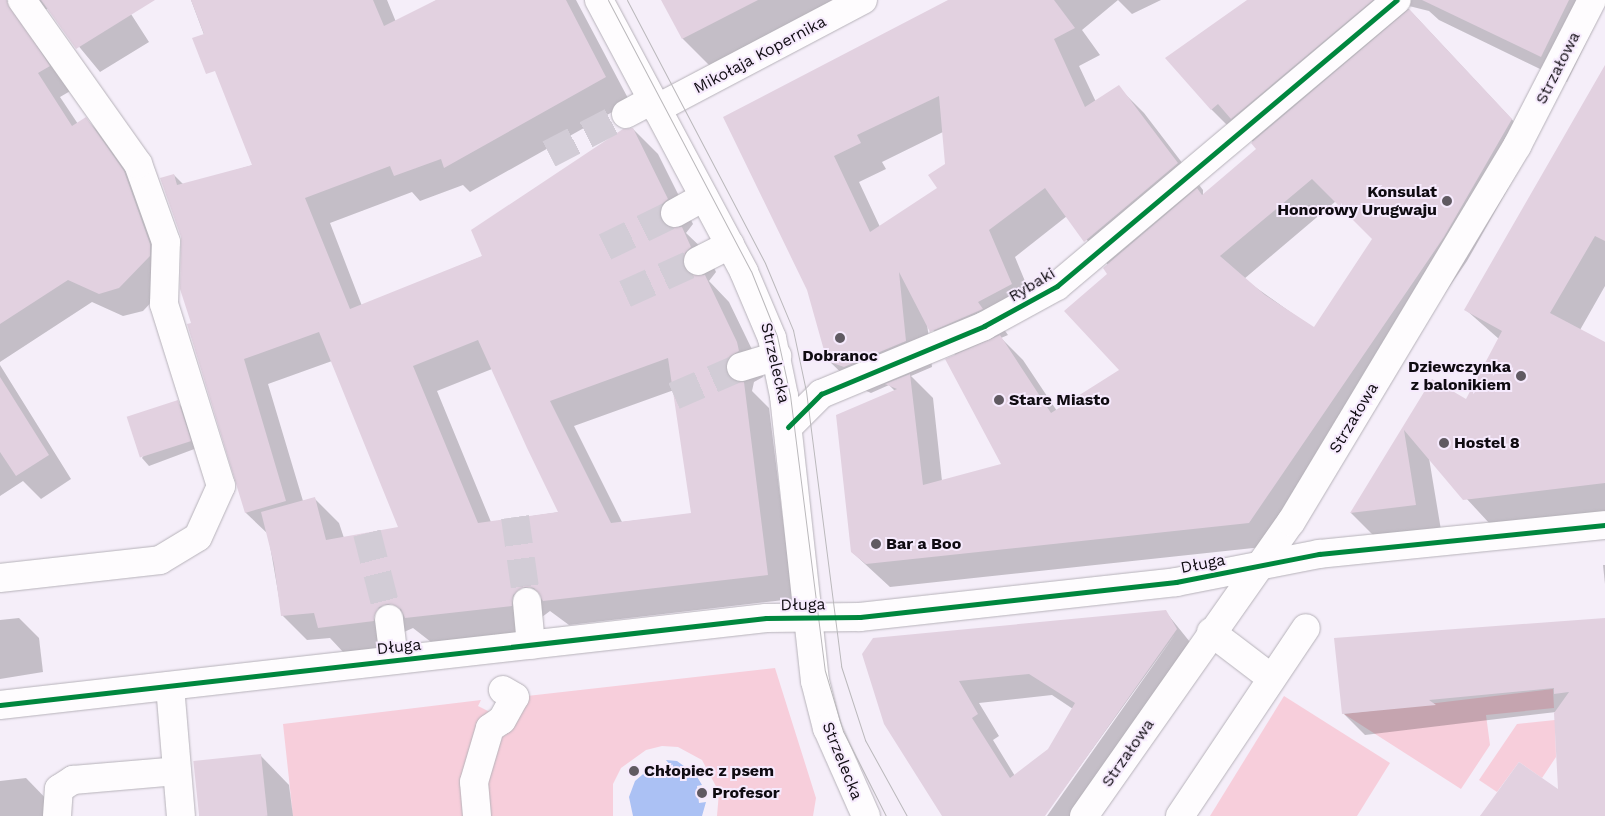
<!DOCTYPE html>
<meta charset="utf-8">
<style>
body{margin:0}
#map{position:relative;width:1605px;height:816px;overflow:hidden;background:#f5eef9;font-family:"Work Sans",sans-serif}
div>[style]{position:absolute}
.green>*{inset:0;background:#f7cedb}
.water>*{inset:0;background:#abc1f4}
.shadow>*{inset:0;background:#0003}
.building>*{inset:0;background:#e2d1e0;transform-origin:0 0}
.minor-tunnel>*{height:28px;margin-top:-14px;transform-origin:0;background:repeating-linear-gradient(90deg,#d2ccd6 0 28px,transparent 0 42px)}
.roads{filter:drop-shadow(0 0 1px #b6b2b9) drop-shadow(0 0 1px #b6b2b9)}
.minor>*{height:28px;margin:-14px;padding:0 14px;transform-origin:14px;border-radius:14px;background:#fefcfe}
.tram>*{height:1px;margin:-0.5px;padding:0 0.5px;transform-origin:0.5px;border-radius:0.5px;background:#bab8bb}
.cycleway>*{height:5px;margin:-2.5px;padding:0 2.5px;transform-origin:2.5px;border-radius:2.5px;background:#00873e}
.dots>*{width:14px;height:14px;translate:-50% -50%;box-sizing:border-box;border:2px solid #f6eafd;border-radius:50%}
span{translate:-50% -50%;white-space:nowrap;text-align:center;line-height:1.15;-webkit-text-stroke:4px #f6eafd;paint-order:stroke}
.street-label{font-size:16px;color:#0f0b11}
.poi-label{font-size:16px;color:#0f0b11;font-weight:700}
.right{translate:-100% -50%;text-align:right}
.left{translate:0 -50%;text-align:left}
</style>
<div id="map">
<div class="green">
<i style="clip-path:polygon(775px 668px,816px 798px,813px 816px,717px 816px,719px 792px,702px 760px,678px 747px,662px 746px,646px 750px,621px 768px,613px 784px,613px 816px,293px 816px,283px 724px,481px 700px,478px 706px,494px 714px,527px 696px)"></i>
<i style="clip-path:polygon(1553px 689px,1554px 708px,1486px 715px,1490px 745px,1461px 789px,1344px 714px)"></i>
<i style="clip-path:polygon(1284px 696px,1390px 763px,1357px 816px,1210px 816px)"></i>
<i style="clip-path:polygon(1555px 720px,1556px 757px,1542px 778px,1519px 762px,1497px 792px,1479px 780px,1517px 724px)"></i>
</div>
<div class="water">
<i style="clip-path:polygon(666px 760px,677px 761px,696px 775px,702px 785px,697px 786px,699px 803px,706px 802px,702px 816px,633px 816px,629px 797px,635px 781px,649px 769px,658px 776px,671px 766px)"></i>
</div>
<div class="shadow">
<i style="clip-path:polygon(0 0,122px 0,149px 42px,100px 72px,48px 9px,36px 10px,72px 90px,60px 97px,78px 124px,86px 119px,109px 142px,147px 196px,173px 279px,143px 311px,123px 316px,92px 302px,0 362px)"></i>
<i style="clip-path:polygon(evenodd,191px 0,387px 0,396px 22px,437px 0,576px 0,630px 102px,470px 192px,463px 185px,420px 201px,412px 192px,330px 223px,362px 306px,483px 256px,633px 129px,658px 154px,693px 224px,686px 233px,707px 253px,716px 272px,709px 281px,729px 302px,761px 368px,763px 377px,754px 382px,752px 391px,769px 408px,793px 599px,569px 625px,550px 611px,538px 620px,536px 631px,431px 642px,413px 628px,404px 632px,398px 646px,344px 653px,330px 638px,307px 640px,282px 615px,268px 534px,246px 513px,192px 324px,174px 175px,184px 185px,253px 165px,191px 0,332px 361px,400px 528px,344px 538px,339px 523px,314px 498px,303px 501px,268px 384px,332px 361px,191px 0,492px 369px,560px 512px,491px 522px,437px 391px,492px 369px,191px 0,674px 390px,692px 514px,622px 522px,574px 426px,674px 390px)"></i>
<i style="clip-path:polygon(663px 0,837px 0,710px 66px,683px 39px)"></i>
<i style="clip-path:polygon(evenodd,953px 0,1161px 0,1132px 14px,1118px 0,1082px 30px,1100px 55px,1079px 66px,1096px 102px,1118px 87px,1144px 113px,1203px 190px,1203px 196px,1258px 149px,1244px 130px,1237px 135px,1211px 109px,1249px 0,1595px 0,1603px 8px,1567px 82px,1439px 20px,1429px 11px,1405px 5px,1534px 143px,1467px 261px,1272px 546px,890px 587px,852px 552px,895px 391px,889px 385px,871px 393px,855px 386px,828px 360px,808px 289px,725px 118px,953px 0,943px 132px,946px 164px,939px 188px,880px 227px,859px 182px,886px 169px,882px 162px,943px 132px,953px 0,1336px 201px,1374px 239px,1314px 329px,1244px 279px,1336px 201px,953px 0,1067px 216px,1108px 265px,1121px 371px,1057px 411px,1023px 360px,1001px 338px,1008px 335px,1003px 328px,1037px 310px,1015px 257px,1067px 216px,953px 0,927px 323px,956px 356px,1002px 465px,942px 481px,933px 398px,911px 376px,932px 367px,927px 323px)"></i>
<i style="clip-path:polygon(1605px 78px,1605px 286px,1580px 330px,1605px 343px,1605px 512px,1490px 524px,1429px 458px,1441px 530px,1376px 538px,1351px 513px,1432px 381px,1466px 401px,1499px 339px,1466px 310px)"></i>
<i style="clip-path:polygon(0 365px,71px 479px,41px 499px,23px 481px,0 496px)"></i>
<i style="clip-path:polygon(177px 402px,184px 409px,197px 448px,149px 466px,142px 458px)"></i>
<i style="clip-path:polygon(1603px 565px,1605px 565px,1605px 584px)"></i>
<i style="clip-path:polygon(evenodd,1165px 611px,1198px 652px,1082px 816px,1047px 816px,1176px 633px,1044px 816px,948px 816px,863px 654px,1165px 611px,1052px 695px,1073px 709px,1049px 750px,1015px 776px,993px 740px,999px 736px,979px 703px,1052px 695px)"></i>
<i style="clip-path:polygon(19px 618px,39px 638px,43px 672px,0 679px,0 620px)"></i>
<i style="clip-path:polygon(1605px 619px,1605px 816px,1480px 816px,1559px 791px,1556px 712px,1365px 735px,1343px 713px)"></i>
<i style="clip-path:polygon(260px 755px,289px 785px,293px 816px,199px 816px)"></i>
<i style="clip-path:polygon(26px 778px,55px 808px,56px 816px,0 816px,0 781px)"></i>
</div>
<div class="building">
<i style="clip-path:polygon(0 0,7px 0,50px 66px,38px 73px,72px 126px,86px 117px,124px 171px,150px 244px,150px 256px,119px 288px,99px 294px,68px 280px,0 324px)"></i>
<i style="clip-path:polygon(41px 0,155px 0,76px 49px)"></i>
<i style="clip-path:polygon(evenodd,191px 0,373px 0,384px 26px,436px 0,566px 0,606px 77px,444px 168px,441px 159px,394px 176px,390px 166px,305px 198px,350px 309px,482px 256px,471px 230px,623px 129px,633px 128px,668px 199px,661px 205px,661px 220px,667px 227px,682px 227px,691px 247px,685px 253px,684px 268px,690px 274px,705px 275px,737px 342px,739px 351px,729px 357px,726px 371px,731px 379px,744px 382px,768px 575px,543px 601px,534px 588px,525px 587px,513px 595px,512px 606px,405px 618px,401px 609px,388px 604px,379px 607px,374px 621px,318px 628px,314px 613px,281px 616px,274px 564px,261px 512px,315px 497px,326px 540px,398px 527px,319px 332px,244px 359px,286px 501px,245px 513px,187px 324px,191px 323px,180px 289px,181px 237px,160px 178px,174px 174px,177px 185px,252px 165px,215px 71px,206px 74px,192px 38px,204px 34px,191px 0,478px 340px,527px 448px,558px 512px,478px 523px,413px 366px,478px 340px,191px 0,668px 358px,691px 513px,611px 523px,550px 401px,668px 358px)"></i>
<i style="clip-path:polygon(661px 0,758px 0,682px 39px)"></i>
<i style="clip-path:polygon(evenodd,948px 0,1054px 0,1075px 28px,1054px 39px,1085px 107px,1119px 85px,1178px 163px,1084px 242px,1045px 188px,989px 230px,1012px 284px,978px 302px,983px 309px,930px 332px,899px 272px,906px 341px,844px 367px,827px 361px,807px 290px,723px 117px,948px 0,939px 96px,945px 164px,928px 175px,937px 188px,870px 232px,834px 156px,861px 143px,857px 135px,939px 96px)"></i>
<i style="clip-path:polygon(1247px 0,1373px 0,1231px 119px,1218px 104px,1211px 110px,1165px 58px)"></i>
<i style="clip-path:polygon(1422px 0,1569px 0,1541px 57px)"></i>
<i style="clip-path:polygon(evenodd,1409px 9px,1512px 119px,1444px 237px,1249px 523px,866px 564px,851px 552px,836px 415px,897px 389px,885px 384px,910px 374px,923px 485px,1001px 464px,945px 359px,1000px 335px,1051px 413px,1119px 370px,1064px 311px,1107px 274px,1103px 268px,1197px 188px,1202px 195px,1256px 149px,1251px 143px,1409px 9px,1312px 179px,1372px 239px,1314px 327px,1265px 295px,1220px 256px,1312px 179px)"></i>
<i style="clip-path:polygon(1605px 65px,1605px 241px,1595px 236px,1550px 313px,1605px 342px,1605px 483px,1463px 500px,1404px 430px,1416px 505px,1350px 513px,1432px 379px,1466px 399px,1502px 331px,1464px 310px)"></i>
<i style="clip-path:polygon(0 377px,49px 455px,16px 476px,0 452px)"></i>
<i style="left:178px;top:400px;width:43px;height:54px;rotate:72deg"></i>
<i style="clip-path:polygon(evenodd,1166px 610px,1177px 629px,1045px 816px,942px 816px,884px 724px,862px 654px,873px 638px,1166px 610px,1029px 674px,1075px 703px,1048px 749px,1010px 778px,972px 718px,978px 714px,959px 681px,1029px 674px)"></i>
<i style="clip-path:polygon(1605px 618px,1605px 816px,1480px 816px,1519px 762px,1558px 789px,1554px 713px,1569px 692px,1554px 694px,1554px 688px,1429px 700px,1436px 705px,1342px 714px,1334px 638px)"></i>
<i style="left:261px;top:754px;width:62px;height:68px;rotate:84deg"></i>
</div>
<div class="minor-tunnel">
<i style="left:549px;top:154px;width:87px;rotate:-27.5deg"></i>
<i style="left:605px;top:247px;width:78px;rotate:-25.9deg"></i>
<i style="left:625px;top:294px;width:80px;rotate:-24.3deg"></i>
<i style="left:674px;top:396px;width:73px;rotate:-23.4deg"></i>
<i style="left:515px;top:517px;width:86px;rotate:82deg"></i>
<i style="left:367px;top:533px;width:89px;rotate:75.7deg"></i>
</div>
<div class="roads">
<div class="minor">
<i style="left:599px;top:0;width:308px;rotate:61.9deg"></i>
<i style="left:744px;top:272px;width:72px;rotate:67deg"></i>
<i style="left:772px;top:338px;width:59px;rotate:78.3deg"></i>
<i style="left:784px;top:396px;width:287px;rotate:83.8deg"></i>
<i style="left:815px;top:681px;width:49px;rotate:75.7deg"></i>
<i style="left:827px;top:728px;width:96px;rotate:66.1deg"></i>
<i style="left:656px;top:109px;width:234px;rotate:-27.8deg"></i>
<i style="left:626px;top:114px;width:30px;rotate:-28deg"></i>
<i style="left:675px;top:213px;width:33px;rotate:-29deg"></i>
<i style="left:698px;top:261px;width:36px;rotate:-27deg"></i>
<i style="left:741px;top:367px;width:38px;rotate:-17deg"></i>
<i style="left:788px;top:427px;width:47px;rotate:-45deg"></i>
<i style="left:821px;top:394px;width:177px;rotate:-22.6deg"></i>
<i style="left:984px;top:326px;width:83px;rotate:-28.7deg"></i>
<i style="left:1057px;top:286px;width:444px;rotate:-40.1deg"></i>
<i style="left:0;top:578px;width:161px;rotate:-6.4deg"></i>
<i style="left:160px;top:560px;width:44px;rotate:-31.2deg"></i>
<i style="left:198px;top:537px;width:56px;rotate:-65.7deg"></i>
<i style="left:221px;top:486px;width:191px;rotate:-107.4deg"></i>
<i style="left:164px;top:304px;width:62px;rotate:-88.2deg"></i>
<i style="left:166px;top:242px;width:83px;rotate:-109.7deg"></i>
<i style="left:138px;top:164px;width:201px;rotate:-125.3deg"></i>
<i style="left:527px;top:602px;width:43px;rotate:84.7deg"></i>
<i style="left:389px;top:619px;width:41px;rotate:83deg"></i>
<i style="left:1211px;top:632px;width:74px;rotate:37.3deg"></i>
<i style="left:170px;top:686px;width:130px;rotate:85.2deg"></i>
<i style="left:0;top:705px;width:771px;rotate:-6.48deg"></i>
<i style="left:766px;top:618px;width:94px;rotate:-0.6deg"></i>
<i style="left:860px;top:617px;width:318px;rotate:-6.3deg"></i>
<i style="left:1176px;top:582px;width:146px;rotate:-11.1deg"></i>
<i style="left:1319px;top:554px;width:287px;rotate:-5.8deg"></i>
<i style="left:57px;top:816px;width:27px;rotate:-86deg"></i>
<i style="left:59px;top:789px;width:17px;rotate:-33deg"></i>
<i style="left:73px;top:780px;width:104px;rotate:-4.9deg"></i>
<i style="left:477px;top:816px;width:34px;rotate:-95deg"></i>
<i style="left:474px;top:782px;width:56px;rotate:-73.5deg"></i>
<i style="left:490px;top:728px;width:14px;rotate:-34deg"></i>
<i style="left:502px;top:720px;width:26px;rotate:-61deg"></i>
<i style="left:515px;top:697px;width:14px;rotate:-150deg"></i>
<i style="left:1084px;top:816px;width:360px;rotate:-54.9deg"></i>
<i style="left:1291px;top:522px;width:439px;rotate:-59deg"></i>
<i style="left:1517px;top:146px;width:164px;rotate:-62.8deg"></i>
<i style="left:1180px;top:816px;width:226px;rotate:-56.2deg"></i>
</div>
</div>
<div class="tram">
<i style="left:608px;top:0;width:306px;rotate:62.2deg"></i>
<i style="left:751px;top:271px;width:70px;rotate:68.2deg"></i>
<i style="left:777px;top:336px;width:60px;rotate:77.6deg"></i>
<i style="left:790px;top:395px;width:278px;rotate:82.8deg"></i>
<i style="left:825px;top:671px;width:63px;rotate:73.3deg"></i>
<i style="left:843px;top:731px;width:95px;rotate:63.2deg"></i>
<i style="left:627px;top:0;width:297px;rotate:62.3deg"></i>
<i style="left:765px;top:263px;width:73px;rotate:67.3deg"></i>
<i style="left:793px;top:330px;width:62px;rotate:78deg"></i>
<i style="left:806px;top:391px;width:277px;rotate:82.7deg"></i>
<i style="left:841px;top:666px;width:78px;rotate:72deg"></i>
<i style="left:865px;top:740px;width:87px;rotate:61.1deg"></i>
</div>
<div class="cycleway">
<i style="left:788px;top:427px;width:47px;rotate:-45deg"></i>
<i style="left:821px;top:394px;width:177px;rotate:-22.6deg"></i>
<i style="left:984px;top:326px;width:83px;rotate:-28.7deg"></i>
<i style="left:1057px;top:286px;width:444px;rotate:-40.1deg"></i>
<i style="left:0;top:705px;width:771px;rotate:-6.48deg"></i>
<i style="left:766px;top:618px;width:94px;rotate:-0.6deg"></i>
<i style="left:860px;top:617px;width:318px;rotate:-6.3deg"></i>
<i style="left:1176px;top:582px;width:146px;rotate:-11.1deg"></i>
<i style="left:1319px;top:554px;width:287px;rotate:-5.8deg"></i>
</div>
<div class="dots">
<i style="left:1447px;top:201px;background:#605a62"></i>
<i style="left:840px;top:338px;background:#605a62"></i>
<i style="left:1521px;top:376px;background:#605a62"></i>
<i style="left:999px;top:400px;background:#605a62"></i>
<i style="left:1444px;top:443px;background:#605a62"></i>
<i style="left:876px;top:544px;background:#605a62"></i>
<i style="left:634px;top:771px;background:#605a62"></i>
<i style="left:702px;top:793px;background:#605a62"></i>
</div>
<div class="street-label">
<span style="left:760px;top:55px;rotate:-28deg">Mikołaja Kopernika</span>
<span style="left:1558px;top:68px;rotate:-63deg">Strzałowa</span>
<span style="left:1032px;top:285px;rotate:-31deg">Rybaki</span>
<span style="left:775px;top:363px;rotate:77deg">Strzelecka</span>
<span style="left:1354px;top:418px;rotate:-59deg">Strzałowa</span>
<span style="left:1203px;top:564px;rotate:-11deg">Długa</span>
<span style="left:803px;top:605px;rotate:-1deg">Długa</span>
<span style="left:399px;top:647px;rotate:-6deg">Długa</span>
<span style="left:1128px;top:753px;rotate:-55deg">Strzałowa</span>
<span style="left:842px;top:761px;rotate:68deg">Strzelecka</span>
</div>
<div class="poi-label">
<span class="right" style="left:1437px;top:201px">Konsulat<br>Honorowy Urugwaju</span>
<span style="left:840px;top:356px">Dobranoc</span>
<span class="right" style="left:1511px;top:376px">Dziewczynka<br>z balonikiem</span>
<span class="left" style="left:1009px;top:400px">Stare Miasto</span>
<span class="left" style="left:1454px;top:443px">Hostel 8</span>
<span class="left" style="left:886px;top:544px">Bar a Boo</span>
<span class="left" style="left:644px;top:771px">Chłopiec z psem</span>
<span class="left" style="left:712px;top:793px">Profesor</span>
</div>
</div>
